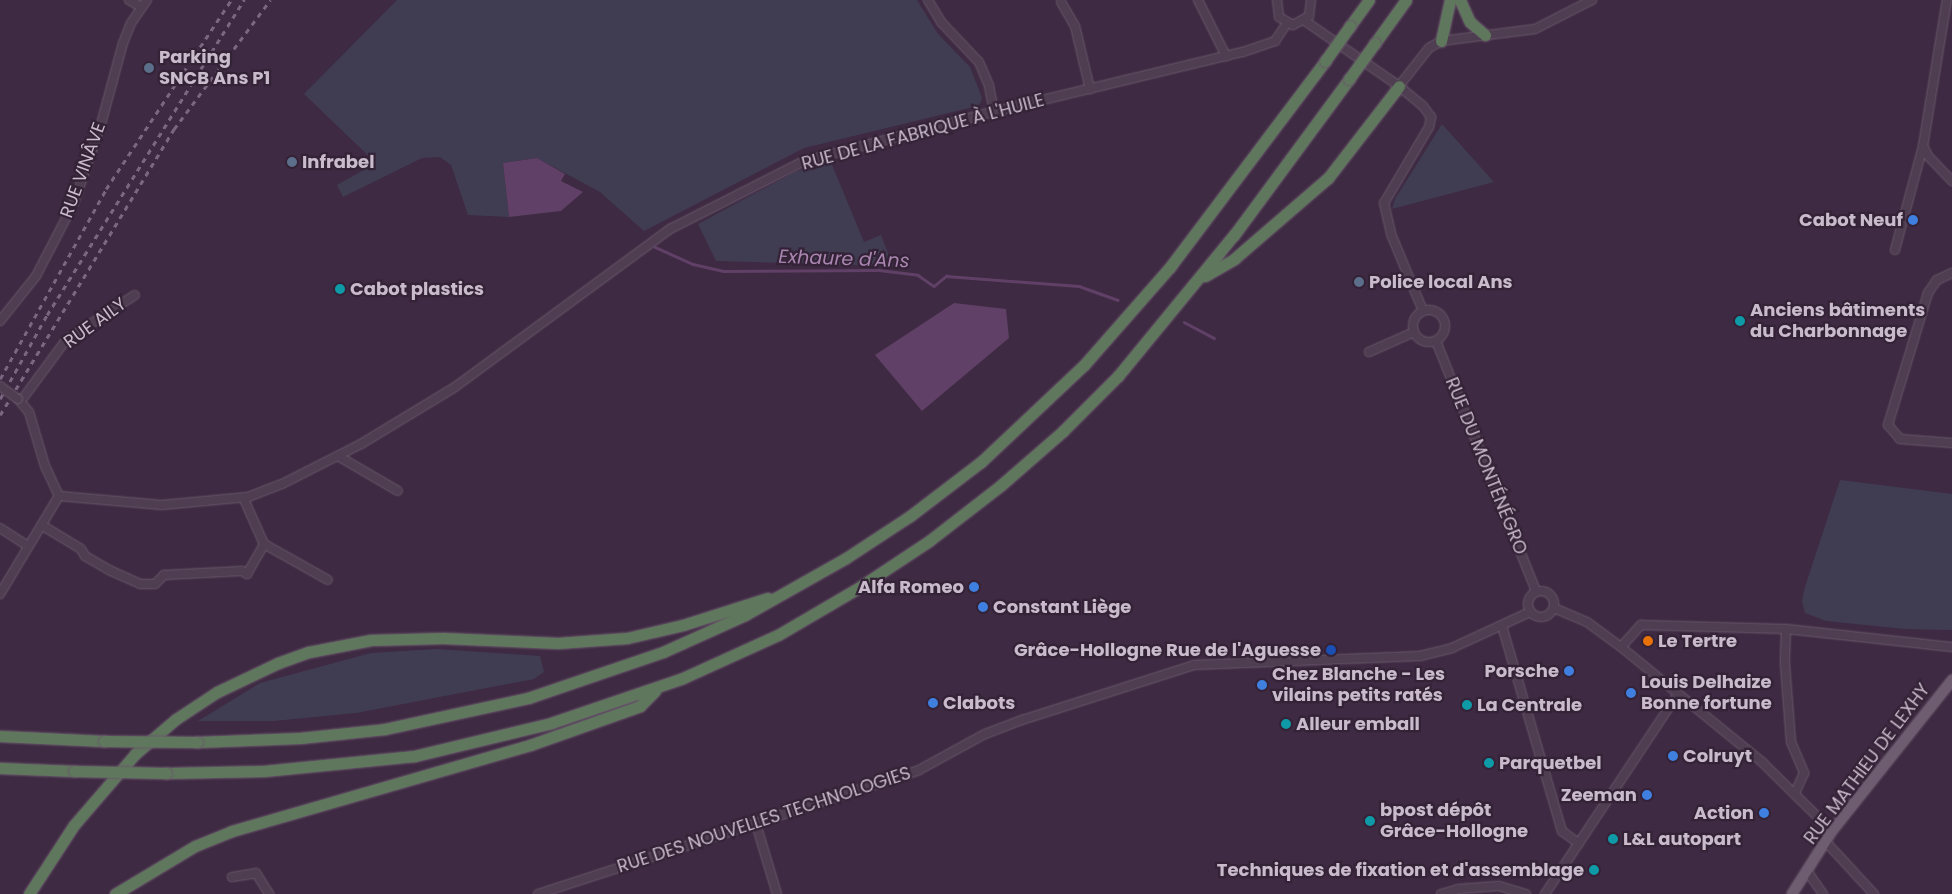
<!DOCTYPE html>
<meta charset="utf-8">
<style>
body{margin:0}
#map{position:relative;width:1952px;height:894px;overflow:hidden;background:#3e2a42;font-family:Poppins,sans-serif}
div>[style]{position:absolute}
.green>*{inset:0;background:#403d53}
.water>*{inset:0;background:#604067}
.stream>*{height:2.5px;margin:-1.25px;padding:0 1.25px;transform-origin:1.25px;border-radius:1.25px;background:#604067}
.roads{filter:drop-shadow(0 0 1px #69596c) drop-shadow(0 0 1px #69596c)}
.minor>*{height:8px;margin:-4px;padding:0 4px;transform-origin:4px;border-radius:4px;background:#4f3e51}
.minor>.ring{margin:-4px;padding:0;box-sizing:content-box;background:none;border:8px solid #4f3e51;border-radius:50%}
.major>*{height:10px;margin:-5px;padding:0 5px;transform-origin:5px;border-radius:5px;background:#6e5c71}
.highway>*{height:11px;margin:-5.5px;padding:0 5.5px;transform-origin:5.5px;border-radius:5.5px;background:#5f775c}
.rail>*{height:2.5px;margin-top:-1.25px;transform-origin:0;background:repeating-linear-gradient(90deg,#7b677f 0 5px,transparent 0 10px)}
.bridges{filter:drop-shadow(0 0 1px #69596c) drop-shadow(0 0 1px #69596c)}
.minor-bridge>*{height:8px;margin:-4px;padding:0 4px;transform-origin:4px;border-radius:4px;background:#4f3e51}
.highway-bridge>*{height:11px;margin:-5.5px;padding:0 5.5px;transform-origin:5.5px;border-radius:5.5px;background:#5f775c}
.dots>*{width:14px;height:14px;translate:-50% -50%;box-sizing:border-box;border:2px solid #342237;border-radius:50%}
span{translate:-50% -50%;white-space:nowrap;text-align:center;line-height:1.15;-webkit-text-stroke:4.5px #342237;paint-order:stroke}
.poi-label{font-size:18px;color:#c9bbcb;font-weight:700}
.left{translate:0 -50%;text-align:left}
.right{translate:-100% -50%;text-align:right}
.street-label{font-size:18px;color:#c9bbcb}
.water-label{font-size:19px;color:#a986b0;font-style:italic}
</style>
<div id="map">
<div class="green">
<i style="clip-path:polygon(397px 0,917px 0,938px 34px,970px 67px,982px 98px,980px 104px,969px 108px,804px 148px,644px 231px,600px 192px,537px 158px,503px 163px,509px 217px,468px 215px,451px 165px,440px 157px,422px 158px,343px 197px,337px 185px,376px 163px,304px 94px)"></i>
<i style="clip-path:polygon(1442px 124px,1494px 182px,1392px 209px,1395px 199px)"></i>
<i style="clip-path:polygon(830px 160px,864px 242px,881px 235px,893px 266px,716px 261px,698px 224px,795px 172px)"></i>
<i style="clip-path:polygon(1840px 480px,1952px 494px,1952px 630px,1905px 629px,1826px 621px,1805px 613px,1802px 601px,1804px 590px)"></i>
<i style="clip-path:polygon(436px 649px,540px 656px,544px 672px,534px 679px,356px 713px,274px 721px,198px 721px,260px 683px,371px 653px)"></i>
</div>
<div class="water">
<i style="clip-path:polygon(537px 158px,565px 174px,561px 181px,583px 192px,561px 211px,509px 217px,503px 163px)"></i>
<i style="clip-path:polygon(954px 303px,1006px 309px,1009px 338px,922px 411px,875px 355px)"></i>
</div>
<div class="stream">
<i style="left:655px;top:247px;width:42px;rotate:24.1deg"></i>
<i style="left:693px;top:264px;width:31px;rotate:13deg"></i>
<i style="left:723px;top:271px;width:156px;rotate:-0.4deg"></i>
<i style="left:879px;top:270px;width:39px;rotate:7deg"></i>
<i style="left:918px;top:275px;width:19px;rotate:35deg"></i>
<i style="left:934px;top:286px;width:16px;rotate:-40deg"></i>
<i style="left:946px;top:276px;width:133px;rotate:4.3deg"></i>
<i style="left:1079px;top:286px;width:41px;rotate:19.7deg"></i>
<i style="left:1184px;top:322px;width:34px;rotate:28deg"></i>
</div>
<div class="roads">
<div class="minor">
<i style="left:129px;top:0;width:14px;rotate:30deg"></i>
<i style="left:928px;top:0;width:26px;rotate:59deg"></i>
<i style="left:941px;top:22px;width:55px;rotate:46.5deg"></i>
<i style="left:979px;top:62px;width:26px;rotate:67deg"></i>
<i style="left:989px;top:86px;width:25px;rotate:79deg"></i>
<i style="left:1198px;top:0;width:63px;rotate:63.4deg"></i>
<i style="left:1277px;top:0;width:17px;rotate:83deg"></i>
<i style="left:1279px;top:17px;width:16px;rotate:30deg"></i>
<i style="left:1293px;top:25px;width:18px;rotate:-29deg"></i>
<i style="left:1309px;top:16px;width:16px;rotate:-83deg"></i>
<i style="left:1061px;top:2px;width:28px;rotate:60deg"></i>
<i style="left:1075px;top:26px;width:65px;rotate:76.6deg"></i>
<i style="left:1305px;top:21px;width:114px;rotate:34.7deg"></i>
<i style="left:1399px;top:86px;width:31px;rotate:40deg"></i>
<i style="left:1423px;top:106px;width:14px;rotate:54deg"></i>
<i style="left:1431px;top:117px;width:10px;rotate:101deg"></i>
<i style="left:1429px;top:127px;width:88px;rotate:120.6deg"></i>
<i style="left:1384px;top:203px;width:32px;rotate:77deg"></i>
<i style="left:1391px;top:234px;width:83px;rotate:67.4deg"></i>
<i style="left:1399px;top:86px;width:48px;rotate:-51.7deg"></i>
<i style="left:1429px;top:48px;width:14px;rotate:-30deg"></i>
<i style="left:1441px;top:41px;width:95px;rotate:-7.3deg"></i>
<i style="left:1535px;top:29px;width:64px;rotate:-27deg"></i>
<i style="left:1923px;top:146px;width:11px;rotate:63deg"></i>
<i style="left:1928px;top:156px;width:35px;rotate:46deg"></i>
<i style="left:1895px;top:250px;width:108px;rotate:-74.9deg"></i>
<i style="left:1923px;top:146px;width:148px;rotate:-80.7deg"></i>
<i style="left:1952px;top:273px;width:17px;rotate:155deg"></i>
<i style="left:1937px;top:280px;width:16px;rotate:125deg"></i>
<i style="left:1928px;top:293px;width:138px;rotate:106.9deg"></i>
<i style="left:1888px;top:425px;width:18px;rotate:49deg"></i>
<i style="left:1900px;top:439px;width:52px;rotate:4.4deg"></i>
<i class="ring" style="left:1413px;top:310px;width:24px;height:24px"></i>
<i style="left:0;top:321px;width:58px;rotate:-51.3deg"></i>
<i style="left:36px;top:276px;width:82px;rotate:-62.5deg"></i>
<i style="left:74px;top:203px;width:83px;rotate:-71.1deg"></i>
<i style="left:101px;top:124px;width:84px;rotate:-74.8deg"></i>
<i style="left:123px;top:43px;width:22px;rotate:-68deg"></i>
<i style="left:131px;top:23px;width:28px;rotate:-55deg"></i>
<i style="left:1436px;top:341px;width:269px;rotate:68.2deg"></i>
<i style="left:1369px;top:352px;width:49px;rotate:-24deg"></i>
<i style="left:18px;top:399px;width:17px;rotate:50deg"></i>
<i style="left:29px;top:412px;width:56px;rotate:73.5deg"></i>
<i style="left:45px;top:466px;width:33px;rotate:65deg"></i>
<i style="left:59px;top:496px;width:103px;rotate:5deg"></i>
<i style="left:162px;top:505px;width:86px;rotate:-5.3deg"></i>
<i style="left:248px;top:497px;width:36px;rotate:-21deg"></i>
<i style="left:282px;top:484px;width:89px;rotate:-26.9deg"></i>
<i style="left:361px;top:444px;width:110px;rotate:-31.2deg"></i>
<i style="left:455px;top:387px;width:267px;rotate:-36.3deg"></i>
<i style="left:670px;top:229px;width:150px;rotate:-26.9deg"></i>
<i style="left:804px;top:161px;width:182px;rotate:-14.6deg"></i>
<i style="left:980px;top:115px;width:270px;rotate:-13.5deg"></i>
<i style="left:1243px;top:52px;width:34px;rotate:-19deg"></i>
<i style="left:1275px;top:41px;width:22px;rotate:-56deg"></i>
<i style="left:21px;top:401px;width:76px;rotate:-53.6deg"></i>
<i style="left:66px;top:340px;width:82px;rotate:-33.1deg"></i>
<i style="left:338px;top:456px;width:69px;rotate:30.3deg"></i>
<i style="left:43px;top:526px;width:44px;rotate:31.2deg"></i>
<i style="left:81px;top:549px;width:8px;rotate:60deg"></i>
<i style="left:85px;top:556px;width:28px;rotate:30deg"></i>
<i style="left:109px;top:570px;width:34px;rotate:24deg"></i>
<i style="left:140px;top:584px;width:15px"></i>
<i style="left:155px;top:584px;width:13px;rotate:-45deg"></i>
<i style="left:164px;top:575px;width:78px;rotate:-2.9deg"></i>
<i style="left:242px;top:571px;width:6px;rotate:31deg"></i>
<i style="left:247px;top:574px;width:34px;rotate:-60deg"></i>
<i style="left:264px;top:544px;width:51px;rotate:-114.1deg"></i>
<i style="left:0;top:528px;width:33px;rotate:33deg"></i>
<i style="left:264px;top:544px;width:73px;rotate:29.4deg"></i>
<i class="ring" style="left:1528px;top:591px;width:18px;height:18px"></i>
<i style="left:0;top:594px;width:114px;rotate:-59deg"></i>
<i style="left:1554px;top:608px;width:36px;rotate:23deg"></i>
<i style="left:1587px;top:622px;width:42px;rotate:36.3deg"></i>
<i style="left:1621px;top:647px;width:183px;rotate:39.2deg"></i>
<i style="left:1763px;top:763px;width:97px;rotate:44.6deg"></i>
<i style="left:1502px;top:626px;width:214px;rotate:73.7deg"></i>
<i style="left:1562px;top:831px;width:21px;rotate:37deg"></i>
<i style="left:1786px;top:629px;width:35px;rotate:92deg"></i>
<i style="left:1785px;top:664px;width:78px;rotate:85.6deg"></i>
<i style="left:1791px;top:742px;width:34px;rotate:67deg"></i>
<i style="left:1804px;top:773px;width:22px;rotate:114deg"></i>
<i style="left:1621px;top:647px;width:30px;rotate:-48deg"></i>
<i style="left:1641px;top:625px;width:145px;rotate:1.6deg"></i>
<i style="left:1786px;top:629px;width:167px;rotate:6.2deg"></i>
<i style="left:756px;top:824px;width:73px;rotate:73.3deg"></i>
<i style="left:1826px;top:842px;width:71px;rotate:47.3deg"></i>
<i style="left:1807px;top:871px;width:28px;rotate:55deg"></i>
<i style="left:232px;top:877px;width:24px;rotate:-9deg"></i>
<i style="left:256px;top:873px;width:25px;rotate:58deg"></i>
<i style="left:538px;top:894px;width:401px;rotate:-18deg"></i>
<i style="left:919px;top:770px;width:75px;rotate:-28.6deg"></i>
<i style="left:985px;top:734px;width:40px;rotate:-21deg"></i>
<i style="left:1022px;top:720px;width:181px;rotate:-17.7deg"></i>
<i style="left:1194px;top:665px;width:226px;rotate:-2.3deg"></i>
<i style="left:1420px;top:656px;width:33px;rotate:-14deg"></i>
<i style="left:1452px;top:648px;width:86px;rotate:-24.8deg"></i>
<i style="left:1441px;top:894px;width:18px;rotate:-16deg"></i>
<i style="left:1458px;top:889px;width:41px;rotate:-4.2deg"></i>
<i style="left:1499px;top:886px;width:28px;rotate:17deg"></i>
<i style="left:1545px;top:894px;width:240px;rotate:-56.4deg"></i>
</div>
<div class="major">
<i style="left:1792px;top:894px;width:75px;rotate:-57.6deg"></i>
<i style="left:1832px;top:831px;width:193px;rotate:-51.5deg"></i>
</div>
<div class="highway">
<i style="left:1460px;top:0;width:24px;rotate:66deg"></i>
<i style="left:1470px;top:22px;width:20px;rotate:41deg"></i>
<i style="left:1350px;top:26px;width:32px;rotate:-54deg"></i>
<i style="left:1441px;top:41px;width:42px;rotate:-77.6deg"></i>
<i style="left:1375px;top:43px;width:53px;rotate:-54.2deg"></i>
<i style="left:1205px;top:276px;width:34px;rotate:-30deg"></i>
<i style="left:1234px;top:259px;width:124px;rotate:-40.8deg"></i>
<i style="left:1328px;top:178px;width:116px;rotate:-52.3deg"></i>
<i style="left:0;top:736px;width:104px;rotate:2.8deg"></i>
<i style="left:197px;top:742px;width:103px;rotate:-2.2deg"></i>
<i style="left:300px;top:738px;width:85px;rotate:-6deg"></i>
<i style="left:385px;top:729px;width:146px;rotate:-12.2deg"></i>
<i style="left:528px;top:698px;width:143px;rotate:-18.8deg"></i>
<i style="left:663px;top:652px;width:90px;rotate:-24.3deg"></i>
<i style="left:745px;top:615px;width:116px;rotate:-29.4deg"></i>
<i style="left:846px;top:558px;width:77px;rotate:-33.3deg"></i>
<i style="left:910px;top:516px;width:89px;rotate:-37.3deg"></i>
<i style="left:981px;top:462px;width:141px;rotate:-43.3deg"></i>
<i style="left:1084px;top:365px;width:130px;rotate:-48.7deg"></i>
<i style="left:1170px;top:267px;width:258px;rotate:-53deg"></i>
<i style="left:0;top:768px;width:74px;rotate:2.3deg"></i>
<i style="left:166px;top:773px;width:98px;rotate:-1.2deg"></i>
<i style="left:264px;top:771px;width:151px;rotate:-5.7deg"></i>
<i style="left:414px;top:756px;width:141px;rotate:-13.5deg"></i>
<i style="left:551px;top:723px;width:139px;rotate:-18.8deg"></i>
<i style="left:683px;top:678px;width:104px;rotate:-24.4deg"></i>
<i style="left:778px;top:635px;width:89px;rotate:-30.3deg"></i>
<i style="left:855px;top:590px;width:89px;rotate:-33.5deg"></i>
<i style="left:929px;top:541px;width:90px;rotate:-37.8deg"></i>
<i style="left:1000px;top:486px;width:84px;rotate:-41.1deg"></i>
<i style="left:1063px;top:431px;width:78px;rotate:-45deg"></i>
<i style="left:1118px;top:376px;width:183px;rotate:-50.6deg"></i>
<i style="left:1234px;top:235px;width:194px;rotate:-53.6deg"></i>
<i style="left:29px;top:894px;width:82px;rotate:-56.9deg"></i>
<i style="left:74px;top:825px;width:94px;rotate:-49.3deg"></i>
<i style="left:135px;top:754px;width:54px;rotate:-40.5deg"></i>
<i style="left:176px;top:719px;width:49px;rotate:-33.4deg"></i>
<i style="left:217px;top:692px;width:68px;rotate:-25.4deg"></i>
<i style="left:278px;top:663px;width:33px;rotate:-20deg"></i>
<i style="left:309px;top:652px;width:63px;rotate:-11deg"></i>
<i style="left:371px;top:640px;width:72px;rotate:-1.6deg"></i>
<i style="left:443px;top:638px;width:115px;rotate:2.5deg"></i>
<i style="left:558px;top:643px;width:69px;rotate:-4.1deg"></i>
<i style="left:627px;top:638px;width:57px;rotate:-13.1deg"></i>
<i style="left:683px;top:625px;width:89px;rotate:-17.6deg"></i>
<i style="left:115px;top:894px;width:93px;rotate:-31deg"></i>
<i style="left:195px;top:846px;width:40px;rotate:-22deg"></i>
<i style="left:232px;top:831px;width:310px;rotate:-16.1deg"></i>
<i style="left:530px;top:745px;width:117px;rotate:-19.5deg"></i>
<i style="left:640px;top:706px;width:21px;rotate:-45deg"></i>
</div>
</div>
<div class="rail">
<i style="left:0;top:379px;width:218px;rotate:-60.8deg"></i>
<i style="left:106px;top:189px;width:227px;rotate:-56.5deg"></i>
<i style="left:0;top:399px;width:96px;rotate:-60.8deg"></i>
<i style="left:47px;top:315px;width:372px;rotate:-58deg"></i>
<i style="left:0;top:415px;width:335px;rotate:-58.7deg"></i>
<i style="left:174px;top:129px;width:161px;rotate:-53.3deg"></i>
</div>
<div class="bridges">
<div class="minor-bridge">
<i style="left:0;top:386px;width:22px;rotate:36deg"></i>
</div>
<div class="highway-bridge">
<i style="left:1325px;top:61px;width:43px;rotate:-54.5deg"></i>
<i style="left:1349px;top:79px;width:44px;rotate:-54.2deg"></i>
<i style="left:104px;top:741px;width:93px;rotate:0.6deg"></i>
<i style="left:74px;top:771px;width:92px;rotate:1.2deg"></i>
</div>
</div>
<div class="dots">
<i style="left:149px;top:68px;background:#5c6f8a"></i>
<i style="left:292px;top:162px;background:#5c6f8a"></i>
<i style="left:1913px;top:220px;background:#3f7fe0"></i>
<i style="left:1359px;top:282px;background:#5c6f8a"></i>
<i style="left:340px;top:289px;background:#0f9aa8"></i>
<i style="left:1740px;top:321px;background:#0f9aa8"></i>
<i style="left:974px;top:587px;background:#3f7fe0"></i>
<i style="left:983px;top:607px;background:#3f7fe0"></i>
<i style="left:1648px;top:641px;background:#e8710a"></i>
<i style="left:1331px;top:650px;background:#1a4fb4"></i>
<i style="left:1569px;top:671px;background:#3f7fe0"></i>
<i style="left:1262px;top:685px;background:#3f7fe0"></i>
<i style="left:1631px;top:693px;background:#3f7fe0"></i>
<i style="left:933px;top:703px;background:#3f7fe0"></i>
<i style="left:1467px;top:705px;background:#0f9aa8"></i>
<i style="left:1286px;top:724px;background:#0f9aa8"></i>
<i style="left:1673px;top:756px;background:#3f7fe0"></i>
<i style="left:1489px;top:763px;background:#0f9aa8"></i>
<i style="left:1647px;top:795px;background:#3f7fe0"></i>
<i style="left:1764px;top:813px;background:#3f7fe0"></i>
<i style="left:1370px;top:821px;background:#0f9aa8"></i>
<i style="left:1613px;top:839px;background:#0f9aa8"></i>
<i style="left:1594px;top:870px;background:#0f9aa8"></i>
</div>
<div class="poi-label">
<span class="left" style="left:159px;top:68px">Parking<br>SNCB Ans P1</span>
<span class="left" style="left:302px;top:162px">Infrabel</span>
<span class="right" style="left:1903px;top:220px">Cabot Neuf</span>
<span class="left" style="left:1369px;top:282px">Police local Ans</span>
<span class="left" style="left:350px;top:289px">Cabot plastics</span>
<span class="left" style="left:1750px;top:321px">Anciens bâtiments<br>du Charbonnage</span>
<span class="right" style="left:964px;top:587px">Alfa Romeo</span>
<span class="left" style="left:993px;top:607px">Constant Liège</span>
<span class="left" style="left:1658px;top:641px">Le Tertre</span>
<span class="right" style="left:1321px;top:650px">Grâce-Hollogne Rue de l'Aguesse</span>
<span class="right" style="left:1559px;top:671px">Porsche</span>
<span class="left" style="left:1272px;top:685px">Chez Blanche - Les<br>vilains petits ratés</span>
<span class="left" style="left:1641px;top:693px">Louis Delhaize<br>Bonne fortune</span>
<span class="left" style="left:943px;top:703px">Clabots</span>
<span class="left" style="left:1477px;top:705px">La Centrale</span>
<span class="left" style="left:1296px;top:724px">Alleur emball</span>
<span class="left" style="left:1683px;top:756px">Colruyt</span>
<span class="left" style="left:1499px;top:763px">Parquetbel</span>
<span class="right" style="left:1637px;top:795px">Zeeman</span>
<span class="left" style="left:1380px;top:821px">bpost dépôt<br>Grâce-Hollogne</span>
<span class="right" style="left:1754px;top:813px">Action</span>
<span class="left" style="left:1623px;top:839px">L&amp;L autopart</span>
<span class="right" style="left:1584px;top:870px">Techniques de fixation et d'assemblage</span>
</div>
<div class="street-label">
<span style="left:923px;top:132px;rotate:-15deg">RUE DE LA FABRIQUE À L'HUILE</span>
<span style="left:83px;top:170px;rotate:-70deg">RUE VINÂVE</span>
<span style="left:95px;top:323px;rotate:-36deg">RUE AILY</span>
<span style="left:1486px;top:466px;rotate:68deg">RUE DU MONTÉNÉGRO</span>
<span style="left:1867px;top:764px;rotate:-53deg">RUE MATHIEU DE LEXHY</span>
<span style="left:764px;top:820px;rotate:-18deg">RUE DES NOUVELLES TECHNOLOGIES</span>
</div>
<div class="water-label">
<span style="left:844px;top:259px;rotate:2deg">Exhaure d'Ans</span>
</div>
</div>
